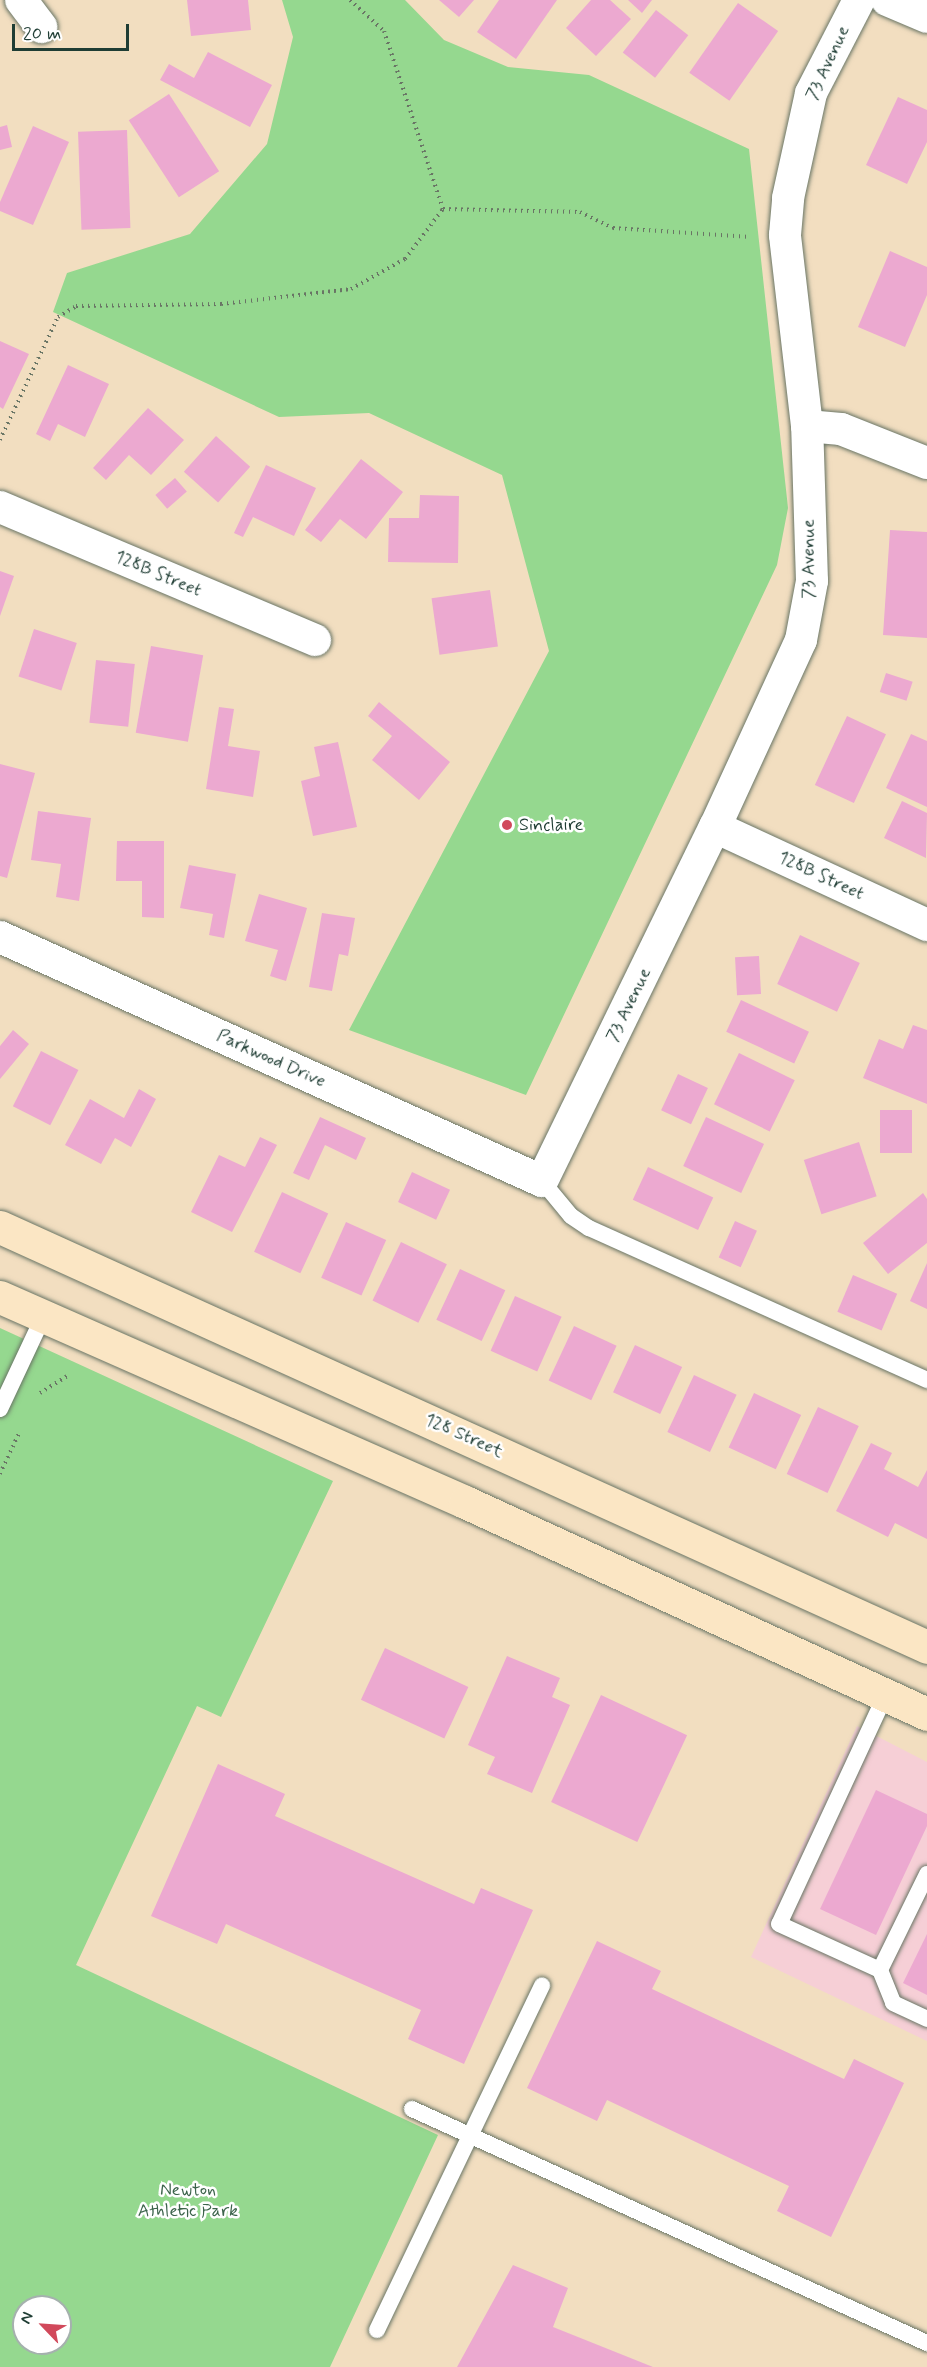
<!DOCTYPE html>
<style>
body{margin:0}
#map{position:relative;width:927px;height:2367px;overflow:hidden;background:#f2dec0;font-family:Mynerve,sans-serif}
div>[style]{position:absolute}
.built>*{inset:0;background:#f6cfd6}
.green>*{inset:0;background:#95d88f}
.building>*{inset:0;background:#eca9d0;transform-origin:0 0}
.path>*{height:4px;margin-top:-2px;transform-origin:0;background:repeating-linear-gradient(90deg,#697565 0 1.5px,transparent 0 6px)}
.roads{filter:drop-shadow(0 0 2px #697565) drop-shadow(0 0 2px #697565)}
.service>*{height:16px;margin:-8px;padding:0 8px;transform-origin:8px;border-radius:8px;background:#fff}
.minor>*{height:32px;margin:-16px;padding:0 16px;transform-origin:16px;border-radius:16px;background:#fff}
.secondary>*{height:33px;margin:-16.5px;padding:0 16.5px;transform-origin:16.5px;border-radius:16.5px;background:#fbe6c4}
.dots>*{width:16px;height:16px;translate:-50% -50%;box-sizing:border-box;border:3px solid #fff;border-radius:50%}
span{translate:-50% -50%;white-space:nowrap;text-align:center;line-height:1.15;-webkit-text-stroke:5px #fff;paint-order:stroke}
.street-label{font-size:18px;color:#1f3d34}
.poi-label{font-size:18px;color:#1f3d34}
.left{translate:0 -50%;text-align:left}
.park-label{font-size:18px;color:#3c644b}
.north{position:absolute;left:12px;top:2295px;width:60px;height:60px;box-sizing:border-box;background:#fff;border:2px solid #a5b1ae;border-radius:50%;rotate:295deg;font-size:16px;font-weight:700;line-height:24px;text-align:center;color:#1f3d34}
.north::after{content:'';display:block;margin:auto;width:21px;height:27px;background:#d1495b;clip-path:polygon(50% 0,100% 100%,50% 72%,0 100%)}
.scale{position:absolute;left:12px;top:24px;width:117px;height:27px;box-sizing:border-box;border:3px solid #1f3d34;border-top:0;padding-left:8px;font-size:18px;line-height:21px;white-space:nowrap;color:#1f3d34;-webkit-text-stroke:4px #fff;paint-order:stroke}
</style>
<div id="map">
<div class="built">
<i style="clip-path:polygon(857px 1726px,927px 1762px,927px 2041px,751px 1957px)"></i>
</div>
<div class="green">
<i style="clip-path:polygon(282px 0,405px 0,444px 40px,508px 67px,589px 75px,749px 149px,788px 508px,777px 565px,526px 1095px,349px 1030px,549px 651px,502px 475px,369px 413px,279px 417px,53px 312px,67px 273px,190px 234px,267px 144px,293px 37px)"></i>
<i style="clip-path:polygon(evenodd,0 1328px,333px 1481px,221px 1717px,197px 1706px,76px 1965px,438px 2135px,330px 2367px,0 2367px,0 1328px,24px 2307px,60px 2307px,60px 2343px,24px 2343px,24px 2307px)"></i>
</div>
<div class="building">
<i style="clip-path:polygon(187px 0,248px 0,251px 30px,191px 36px)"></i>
<i style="clip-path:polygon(439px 0,474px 0,459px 17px)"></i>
<i style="clip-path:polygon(499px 0,557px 0,516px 59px,477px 32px)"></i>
<i style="clip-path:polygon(591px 0,610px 0,631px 19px,596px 56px,566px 28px)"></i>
<i style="clip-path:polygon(628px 0,652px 0,642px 13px)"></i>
<i style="left:738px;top:3px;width:49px;height:85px;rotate:35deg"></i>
<i style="left:656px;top:10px;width:41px;height:54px;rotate:38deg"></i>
<i style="clip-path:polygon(208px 52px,272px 85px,250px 127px,160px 80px,169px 64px,194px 78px)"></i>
<i style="left:169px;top:94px;width:92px;height:48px;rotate:57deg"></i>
<i style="clip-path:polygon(898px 97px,927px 110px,927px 142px,907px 184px,866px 165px)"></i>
<i style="clip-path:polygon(7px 125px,12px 147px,0 150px,0 127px)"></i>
<i style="clip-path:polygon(33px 126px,69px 142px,33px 225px,0 211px,0 202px)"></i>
<i style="left:127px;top:130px;width:98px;height:49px;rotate:88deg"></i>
<i style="clip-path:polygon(890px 251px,927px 267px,927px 295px,905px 347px,858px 327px)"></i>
<i style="clip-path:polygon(0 341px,29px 354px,3px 409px,0 407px)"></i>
<i style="clip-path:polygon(68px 365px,109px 384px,85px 437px,58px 424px,50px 441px,36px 434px)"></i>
<i style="clip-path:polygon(148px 408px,184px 440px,151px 475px,129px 455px,106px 480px,93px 468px)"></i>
<i style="left:216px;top:436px;width:46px;height:48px;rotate:42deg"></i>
<i style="clip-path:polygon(361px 459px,403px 492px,366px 539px,340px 519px,321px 542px,305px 530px)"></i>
<i style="clip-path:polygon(266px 465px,316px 488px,294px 536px,253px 517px,243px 537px,234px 533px)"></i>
<i style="left:175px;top:478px;width:18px;height:26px;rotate:49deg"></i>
<i style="clip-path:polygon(420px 495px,459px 496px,458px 563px,388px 562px,389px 518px,419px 518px)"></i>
<i style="clip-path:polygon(890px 530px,927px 532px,927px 638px,883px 635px)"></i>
<i style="clip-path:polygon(0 571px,14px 576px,0 616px)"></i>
<i style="left:490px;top:590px;width:57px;height:59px;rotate:82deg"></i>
<i style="left:34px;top:629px;width:45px;height:50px;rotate:18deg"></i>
<i style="left:151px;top:646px;width:53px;height:88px;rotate:10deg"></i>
<i style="left:96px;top:660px;width:39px;height:63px;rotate:6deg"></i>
<i style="left:886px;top:673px;width:28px;height:20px;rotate:18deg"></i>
<i style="clip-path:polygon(379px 702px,450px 762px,419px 800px,372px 760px,392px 736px,368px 716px)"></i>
<i style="clip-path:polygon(219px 707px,234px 709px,228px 746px,260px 751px,253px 797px,206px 789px)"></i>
<i style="left:847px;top:716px;width:43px;height:76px;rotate:25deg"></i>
<i style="clip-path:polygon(911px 734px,927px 741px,927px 807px,886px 788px)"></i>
<i style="clip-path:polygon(338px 742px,357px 827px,313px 836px,301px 781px,320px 776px,314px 747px)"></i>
<i style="clip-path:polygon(0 764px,35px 773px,7px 878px,0 876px)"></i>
<i style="clip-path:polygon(902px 801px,927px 813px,926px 858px,884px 838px)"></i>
<i style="clip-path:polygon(38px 811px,91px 818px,79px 901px,56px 897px,61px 864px,31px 860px)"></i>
<i style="clip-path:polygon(117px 841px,164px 841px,164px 918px,142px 917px,142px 881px,116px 881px)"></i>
<i style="clip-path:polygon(189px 865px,236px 874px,224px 938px,209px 935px,213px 914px,180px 908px)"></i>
<i style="clip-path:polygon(259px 894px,307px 908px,286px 981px,270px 976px,278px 950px,245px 941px)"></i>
<i style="clip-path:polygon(322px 913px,355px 918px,348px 956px,339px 954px,332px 991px,309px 987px)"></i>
<i style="left:800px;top:935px;width:66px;height:54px;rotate:25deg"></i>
<i style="left:759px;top:956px;width:38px;height:24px;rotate:87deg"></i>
<i style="left:741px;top:1000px;width:75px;height:35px;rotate:25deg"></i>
<i style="clip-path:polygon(913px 1025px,927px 1030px,927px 1104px,863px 1078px,879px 1039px,903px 1049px)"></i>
<i style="clip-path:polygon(13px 1030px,29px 1044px,0 1079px,0 1046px)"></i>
<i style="left:41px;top:1051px;width:42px;height:62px;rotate:27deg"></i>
<i style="left:739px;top:1053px;width:62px;height:57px;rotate:26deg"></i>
<i style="left:678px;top:1074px;width:33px;height:40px;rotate:25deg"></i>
<i style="clip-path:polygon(139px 1089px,156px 1099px,131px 1147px,115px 1138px,101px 1164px,65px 1145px,90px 1099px,124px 1118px)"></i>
<i style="left:880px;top:1110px;width:32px;height:43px"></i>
<i style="clip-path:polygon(320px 1117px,366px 1138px,356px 1160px,325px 1145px,309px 1180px,293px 1173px)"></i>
<i style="left:706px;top:1117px;width:64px;height:54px;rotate:25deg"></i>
<i style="clip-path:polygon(260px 1137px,277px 1145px,232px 1232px,191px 1212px,219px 1155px,245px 1167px)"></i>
<i style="left:859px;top:1142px;width:57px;height:58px;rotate:72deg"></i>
<i style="left:648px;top:1167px;width:72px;height:36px;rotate:25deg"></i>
<i style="left:412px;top:1172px;width:42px;height:33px;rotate:25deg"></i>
<i style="left:282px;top:1192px;width:51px;height:66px;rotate:25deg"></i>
<i style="clip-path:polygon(923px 1193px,927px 1199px,927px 1243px,888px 1274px,863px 1243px)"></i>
<i style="left:735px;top:1221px;width:24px;height:40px;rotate:24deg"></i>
<i style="left:346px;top:1222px;width:44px;height:61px;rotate:24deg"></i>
<i style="left:401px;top:1242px;width:51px;height:65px;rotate:26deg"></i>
<i style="clip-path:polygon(927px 1263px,927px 1309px,910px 1301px)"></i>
<i style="left:460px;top:1269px;width:50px;height:56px;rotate:25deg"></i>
<i style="left:853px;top:1275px;width:48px;height:40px;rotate:23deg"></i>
<i style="left:515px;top:1296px;width:51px;height:60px;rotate:24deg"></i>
<i style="left:574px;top:1326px;width:47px;height:60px;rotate:25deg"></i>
<i style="left:635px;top:1345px;width:52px;height:52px;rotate:25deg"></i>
<i style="left:694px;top:1375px;width:47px;height:63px;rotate:25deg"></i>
<i style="left:754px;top:1393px;width:52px;height:60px;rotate:25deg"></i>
<i style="left:818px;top:1407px;width:45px;height:74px;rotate:25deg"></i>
<i style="clip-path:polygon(871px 1443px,892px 1453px,884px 1469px,918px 1487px,927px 1470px,927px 1539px,895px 1523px,888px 1537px,836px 1511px)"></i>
<i style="left:385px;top:1648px;width:92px;height:57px;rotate:25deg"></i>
<i style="clip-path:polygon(507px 1656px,560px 1678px,552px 1697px,570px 1705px,532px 1793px,487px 1774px,495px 1757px,468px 1745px)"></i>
<i style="left:601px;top:1695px;width:95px;height:118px;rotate:25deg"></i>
<i style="clip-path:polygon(218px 1764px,285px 1794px,275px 1816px,474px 1904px,481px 1888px,533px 1910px,464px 2064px,408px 2039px,421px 2010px,226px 1924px,217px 1944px,151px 1916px)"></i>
<i style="clip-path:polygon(876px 1790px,927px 1814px,927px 1826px,876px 1935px,820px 1909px)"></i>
<i style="clip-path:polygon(927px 1934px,927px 1995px,903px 1983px)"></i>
<i style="clip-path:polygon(597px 1941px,661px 1971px,652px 1989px,844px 2079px,854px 2059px,904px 2083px,831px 2237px,777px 2211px,789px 2186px,607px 2100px,597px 2121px,527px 2088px)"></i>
<i style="clip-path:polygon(513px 2265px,568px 2288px,553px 2327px,653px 2367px,457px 2367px)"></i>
</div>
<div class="path">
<i style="left:350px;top:0;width:46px;rotate:42.4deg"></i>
<i style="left:384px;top:31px;width:188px;rotate:71.7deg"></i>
<i style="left:0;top:440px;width:136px;rotate:-64.8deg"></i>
<i style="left:58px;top:317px;width:21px;rotate:-31deg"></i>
<i style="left:76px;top:306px;width:145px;rotate:-0.8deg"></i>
<i style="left:221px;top:304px;width:131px;rotate:-6.6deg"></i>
<i style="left:351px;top:289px;width:62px;rotate:-29.1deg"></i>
<i style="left:405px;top:259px;width:63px;rotate:-52.8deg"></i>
<i style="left:443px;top:209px;width:137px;rotate:1.3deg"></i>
<i style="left:580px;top:212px;width:37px;rotate:26deg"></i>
<i style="left:613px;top:228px;width:138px;rotate:3.7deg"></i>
<i style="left:40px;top:1393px;width:34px;rotate:-32deg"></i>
<i style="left:0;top:1474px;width:47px;rotate:-65.1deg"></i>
</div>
<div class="roads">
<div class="service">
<i style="left:542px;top:1181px;width:45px;rotate:50.4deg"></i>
<i style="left:571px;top:1216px;width:22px;rotate:34deg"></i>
<i style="left:589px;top:1228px;width:371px;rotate:24.2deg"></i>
<i style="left:0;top:1409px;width:102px;rotate:-64.9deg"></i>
<i style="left:885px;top:1696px;width:251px;rotate:114.9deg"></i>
<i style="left:779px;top:1924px;width:111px;rotate:24.5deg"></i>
<i style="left:880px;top:1970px;width:35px;rotate:68deg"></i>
<i style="left:893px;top:2003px;width:38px;rotate:25deg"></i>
<i style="left:880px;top:1970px;width:107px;rotate:-63.9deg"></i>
<i style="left:412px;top:2109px;width:566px;rotate:24.44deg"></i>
<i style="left:377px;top:2330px;width:382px;rotate:-64.4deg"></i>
</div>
<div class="minor">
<i style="left:21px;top:0;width:34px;rotate:53deg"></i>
<i style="left:887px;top:0;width:43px;rotate:23deg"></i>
<i style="left:807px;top:426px;width:34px;rotate:5deg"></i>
<i style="left:841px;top:429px;width:92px;rotate:21.6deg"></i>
<i style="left:0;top:507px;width:342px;rotate:22.9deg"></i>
<i style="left:715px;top:827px;width:234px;rotate:24.8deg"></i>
<i style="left:0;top:937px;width:594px;rotate:24.24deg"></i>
<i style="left:542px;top:1181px;width:394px;rotate:-64deg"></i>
<i style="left:715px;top:827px;width:206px;rotate:-65.3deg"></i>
<i style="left:801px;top:640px;width:60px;rotate:-79.4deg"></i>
<i style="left:812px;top:581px;width:155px;rotate:-91.8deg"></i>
<i style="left:807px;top:426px;width:192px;rotate:-96.6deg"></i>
<i style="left:785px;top:235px;width:37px;rotate:-85deg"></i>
<i style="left:788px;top:198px;width:107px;rotate:-77.6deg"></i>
<i style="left:811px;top:93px;width:105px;rotate:-62.7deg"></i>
</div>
<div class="secondary">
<i style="left:0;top:1227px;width:1018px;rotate:24.37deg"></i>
<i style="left:0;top:1297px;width:508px;rotate:23.79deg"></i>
<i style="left:465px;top:1502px;width:508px;rotate:24.65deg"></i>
</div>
</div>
<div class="dots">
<i style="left:507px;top:825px;background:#d1495b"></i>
</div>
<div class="street-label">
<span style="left:828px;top:63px;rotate:-65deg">73 Avenue</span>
<span style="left:809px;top:559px;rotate:-90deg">73 Avenue</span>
<span style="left:158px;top:574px;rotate:23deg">128B Street</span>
<span style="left:821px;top:876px;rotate:25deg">128B Street</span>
<span style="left:629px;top:1005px;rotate:-64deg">73 Avenue</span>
<span style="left:271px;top:1059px;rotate:24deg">Parkwood Drive</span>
<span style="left:464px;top:1436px;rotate:24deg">128 Street</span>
</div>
<div class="poi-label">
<span class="left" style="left:519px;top:825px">Sinclaire</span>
</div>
<div class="park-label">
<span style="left:188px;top:2201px">Newton<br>Athletic Park</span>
</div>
<div class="north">N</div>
<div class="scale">20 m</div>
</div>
